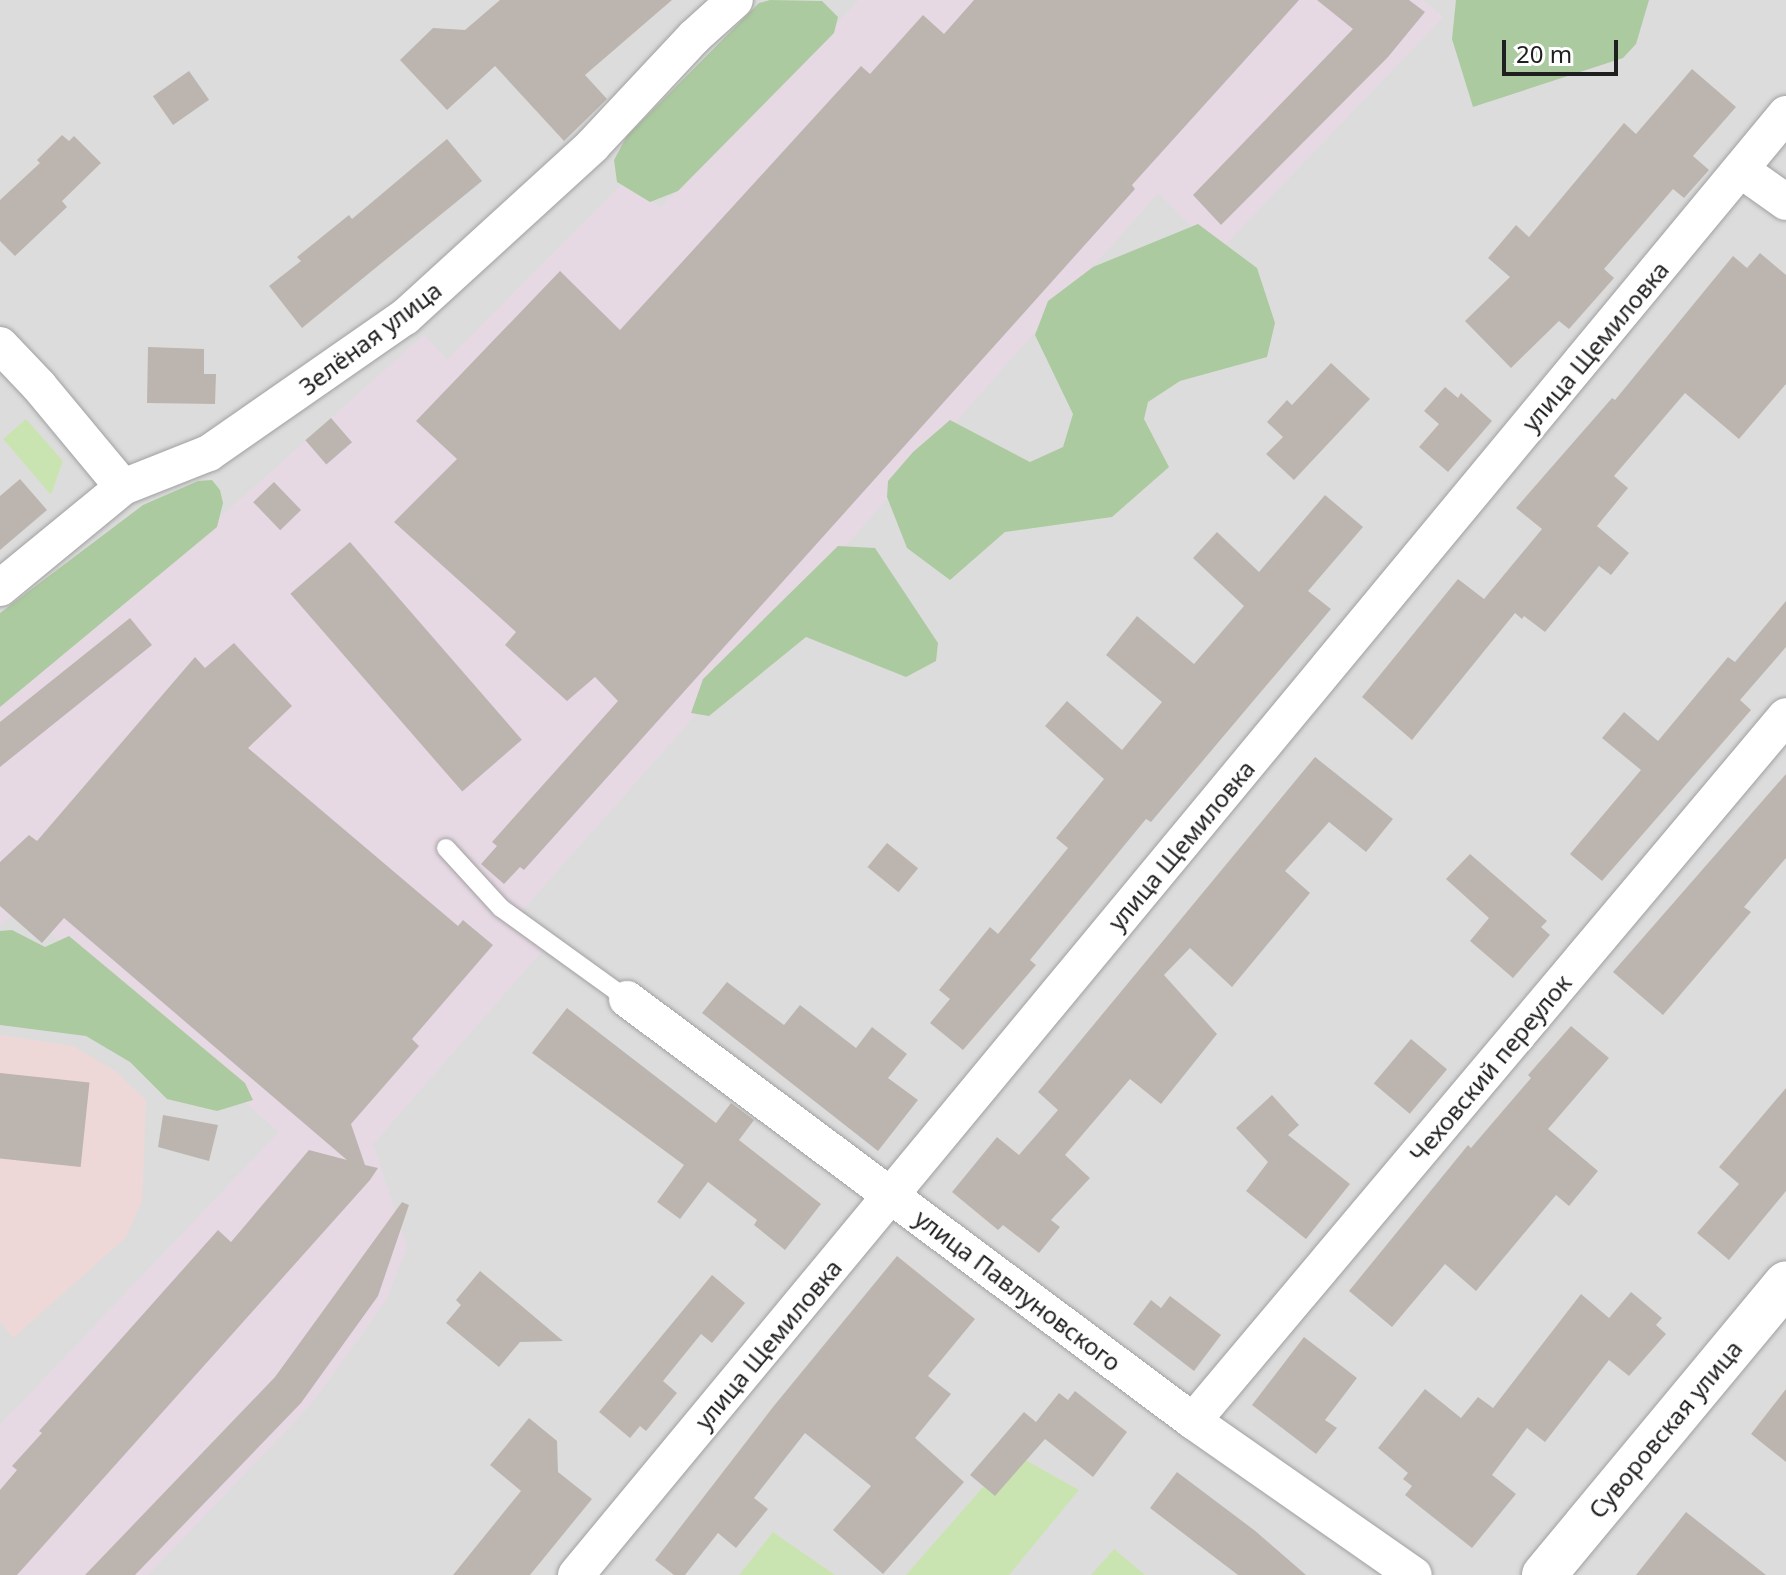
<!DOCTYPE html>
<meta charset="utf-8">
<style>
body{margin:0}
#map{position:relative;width:1786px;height:1575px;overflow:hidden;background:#efece6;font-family:"Noto Sans",sans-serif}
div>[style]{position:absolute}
.residential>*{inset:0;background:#dddcdc;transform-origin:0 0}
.commercial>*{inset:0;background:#eed8d7}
.industrial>*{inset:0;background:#e7d9e4}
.grass>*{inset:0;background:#cae4b1}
.forest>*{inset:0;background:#acca9f}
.building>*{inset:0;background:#bcb5af;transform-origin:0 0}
.roads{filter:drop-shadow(0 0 2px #a0a0a0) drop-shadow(0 0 2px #a0a0a0)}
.service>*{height:18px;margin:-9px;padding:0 9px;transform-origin:9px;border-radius:9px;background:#fff}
.minor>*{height:36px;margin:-18px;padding:0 18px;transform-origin:18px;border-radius:18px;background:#fff}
.tertiary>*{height:44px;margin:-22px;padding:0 22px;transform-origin:22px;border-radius:22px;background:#fff}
span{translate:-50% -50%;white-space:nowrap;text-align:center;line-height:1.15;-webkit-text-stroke:6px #fff;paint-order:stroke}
.street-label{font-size:24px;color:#1f1f1f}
.scale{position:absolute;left:1502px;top:40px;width:116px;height:36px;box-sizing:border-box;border:4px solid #1f1f1f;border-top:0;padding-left:10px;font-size:24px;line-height:28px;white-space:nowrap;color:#1f1f1f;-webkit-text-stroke:6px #fff;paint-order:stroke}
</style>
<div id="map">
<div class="residential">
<i style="left:0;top:0;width:1786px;height:1575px"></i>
</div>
<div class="commercial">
<i style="clip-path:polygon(0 1035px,73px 1046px,115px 1071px,146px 1100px,142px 1201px,125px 1238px,13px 1338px,0 1321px)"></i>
</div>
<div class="industrial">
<i style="clip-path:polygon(859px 0,1423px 0,1443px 17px,1218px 252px,1158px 193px,518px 915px,548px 944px,373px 1144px,407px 1247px,386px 1300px,311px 1404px,148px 1575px,0 1575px,0 1425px,279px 1132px,22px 908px,0 925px,0 698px,166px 566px,424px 335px,447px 360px,627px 179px,660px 208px)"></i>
</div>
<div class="grass">
<i style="clip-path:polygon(26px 419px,63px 461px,51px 495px,3px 439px)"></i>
<i style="clip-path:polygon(1013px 1453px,1079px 1490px,1009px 1575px,906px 1575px)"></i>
<i style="clip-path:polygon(773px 1532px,835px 1575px,739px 1575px)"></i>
<i style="clip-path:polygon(1114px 1549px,1145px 1575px,1091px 1575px)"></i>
</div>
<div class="forest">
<i style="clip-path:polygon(770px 0,822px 1px,838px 17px,834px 33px,678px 191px,650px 202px,617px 182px,614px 160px,627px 136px,759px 3px)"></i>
<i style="clip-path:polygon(1456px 0,1649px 0,1636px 44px,1623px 58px,1473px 107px,1452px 39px)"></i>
<i style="clip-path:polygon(1198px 224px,1257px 268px,1275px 323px,1267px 357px,1180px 381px,1148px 402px,1144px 419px,1169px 467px,1112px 517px,1005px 532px,950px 580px,907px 548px,887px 497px,888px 481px,913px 452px,950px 420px,1030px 462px,1063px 447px,1073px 414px,1035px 335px,1048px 301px,1093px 267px)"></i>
<i style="clip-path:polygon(212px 480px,220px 490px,223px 503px,217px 527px,0 707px,0 613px,143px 505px,198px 481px)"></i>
<i style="clip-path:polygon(838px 546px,875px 548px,938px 643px,936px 661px,906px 677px,806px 637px,709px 716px,691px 713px,703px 679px)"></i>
<i style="clip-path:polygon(12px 930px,45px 947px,69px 936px,245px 1083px,253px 1100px,217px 1111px,167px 1099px,130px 1062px,86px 1036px,0 1025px,0 931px)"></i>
</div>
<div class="building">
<i style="clip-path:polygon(500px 0,672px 0,585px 75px,607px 99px,564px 141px,495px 66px,447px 110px,400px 60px,433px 28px,465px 30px)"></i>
<i style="clip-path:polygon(974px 0,1299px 0,1132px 185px,1135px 189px,524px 870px,520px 867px,504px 884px,481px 864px,497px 846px,492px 842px,618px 701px,595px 677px,567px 701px,505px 645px,516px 632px,394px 522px,457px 459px,416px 421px,560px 271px,620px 330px,861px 66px,870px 74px,923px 15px,944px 34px)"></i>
<i style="clip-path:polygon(1317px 0,1409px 0,1425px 12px,1388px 57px,1221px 225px,1193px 195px,1353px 29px)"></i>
<i style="clip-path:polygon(1692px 69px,1736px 107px,1693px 156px,1709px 170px,1684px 198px,1673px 189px,1604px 269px,1614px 278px,1569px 329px,1559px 321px,1511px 368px,1465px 321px,1510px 277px,1488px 258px,1516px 225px,1529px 237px,1624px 123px,1636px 134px)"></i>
<i style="left:189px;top:71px;width:35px;height:44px;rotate:55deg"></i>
<i style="clip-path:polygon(62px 135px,69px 141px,74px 136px,101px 163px,62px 201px,67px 207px,15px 256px,0 241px,0 200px,40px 163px,37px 160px)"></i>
<i style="clip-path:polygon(447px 139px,482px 181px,302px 328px,269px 286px,301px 261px,297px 257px,349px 215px,352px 219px)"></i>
<i style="clip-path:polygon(1760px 253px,1786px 275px,1786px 384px,1739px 439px,1685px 393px,1614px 476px,1628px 488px,1597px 526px,1629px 553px,1611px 575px,1599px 566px,1545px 632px,1524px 616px,1522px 619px,1515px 613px,1412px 740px,1362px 697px,1458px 579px,1484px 599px,1542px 529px,1516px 508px,1612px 398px,1615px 400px,1733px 256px,1747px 268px)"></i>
<i style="clip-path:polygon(148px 347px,204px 349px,204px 374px,216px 374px,215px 404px,147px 403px)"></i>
<i style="clip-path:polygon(1331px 363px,1370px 399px,1294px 480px,1266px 454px,1283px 437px,1267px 422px,1287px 400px,1292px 405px)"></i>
<i style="clip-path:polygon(1445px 387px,1458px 398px,1461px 393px,1492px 421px,1448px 472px,1419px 447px,1439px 424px,1424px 411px)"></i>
<i style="left:331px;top:418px;width:32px;height:34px;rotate:49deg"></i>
<i style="clip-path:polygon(20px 479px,47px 510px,0 550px,0 496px)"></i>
<i style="left:274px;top:482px;width:39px;height:29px;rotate:46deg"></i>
<i style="clip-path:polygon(1325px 495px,1363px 527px,1308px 591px,1331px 609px,1151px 822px,1146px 819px,1030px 960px,1036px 965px,963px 1050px,930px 1023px,950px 999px,939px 990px,990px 927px,998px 934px,1068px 848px,1056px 838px,1104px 779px,1045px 726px,1067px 701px,1122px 750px,1162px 702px,1106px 655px,1137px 616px,1194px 664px,1244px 606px,1193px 558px,1217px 532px,1259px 572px)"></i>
<i style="left:350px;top:542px;width:262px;height:79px;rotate:49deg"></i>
<i style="clip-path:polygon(1786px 601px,1786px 647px,1740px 700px,1751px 710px,1602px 881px,1570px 854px,1641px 770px,1602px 738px,1624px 712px,1658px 741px,1728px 657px,1735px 662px)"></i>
<i style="clip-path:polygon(130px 618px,152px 645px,0 767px,0 722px)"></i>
<i style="clip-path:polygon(234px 643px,292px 706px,248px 748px,458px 926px,463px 920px,493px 945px,412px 1039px,419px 1046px,351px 1124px,365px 1165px,378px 1168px,370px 1180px,17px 1575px,0 1575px,0 1490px,17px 1470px,12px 1466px,42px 1433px,39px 1431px,218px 1230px,231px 1242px,309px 1150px,347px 1160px,64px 918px,42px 943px,0 906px,0 862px,29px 835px,37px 841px,195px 657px,205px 668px)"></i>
<i style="clip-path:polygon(1315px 757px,1393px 819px,1366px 852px,1329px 822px,1285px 871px,1310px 893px,1232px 987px,1190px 948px,1164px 975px,1217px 1034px,1161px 1104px,1130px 1079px,1065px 1155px,1090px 1178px,1051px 1220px,1060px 1227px,1039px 1253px,1003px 1225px,998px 1230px,952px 1192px,997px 1137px,1019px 1155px,1058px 1110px,1038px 1092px)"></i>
<i style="clip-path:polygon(1786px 774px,1786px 858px,1744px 907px,1751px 912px,1663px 1015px,1613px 972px)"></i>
<i style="left:887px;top:843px;width:40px;height:31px;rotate:39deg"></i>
<i style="clip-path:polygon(1470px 854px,1547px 921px,1541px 927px,1550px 935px,1513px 978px,1470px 941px,1489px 918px,1446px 879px)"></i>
<i style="clip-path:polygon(727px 982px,784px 1025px,800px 1005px,856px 1048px,872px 1027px,907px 1054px,888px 1078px,918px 1100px,878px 1151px,702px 1013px)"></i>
<i style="clip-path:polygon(567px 1008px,716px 1123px,731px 1103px,754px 1120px,739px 1140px,821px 1204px,785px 1250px,754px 1225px,757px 1220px,708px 1182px,680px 1219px,657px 1202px,684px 1165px,532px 1053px)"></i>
<i style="clip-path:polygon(1571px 1026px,1609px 1058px,1548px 1129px,1598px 1171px,1569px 1206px,1556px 1195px,1476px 1291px,1445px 1264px,1392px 1327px,1349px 1291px,1468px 1145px,1471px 1148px,1531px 1078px,1528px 1075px)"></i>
<i style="left:1411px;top:1039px;width:47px;height:58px;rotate:40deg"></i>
<i style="left:0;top:1073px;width:90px;height:85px;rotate:6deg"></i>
<i style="clip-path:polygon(1786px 1088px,1786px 1191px,1729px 1260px,1697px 1233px,1739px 1184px,1719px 1167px)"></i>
<i style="clip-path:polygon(1272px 1095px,1299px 1125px,1288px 1135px,1350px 1184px,1306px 1239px,1246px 1191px,1268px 1162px,1236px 1128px)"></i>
<i style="clip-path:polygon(163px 1115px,218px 1125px,209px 1161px,158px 1147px)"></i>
<i style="clip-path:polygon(402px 1202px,409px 1205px,378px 1296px,301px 1403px,135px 1575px,85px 1575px,275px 1377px)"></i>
<i style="clip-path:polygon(897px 1256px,975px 1319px,928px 1376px,951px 1394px,915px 1438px,964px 1482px,883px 1574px,833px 1530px,871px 1486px,805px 1433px,754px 1498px,768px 1509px,736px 1548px,718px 1533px,685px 1575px,674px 1575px,655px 1560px,773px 1407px)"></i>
<i style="clip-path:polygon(480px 1271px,563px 1341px,520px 1342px,499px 1367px,446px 1323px,461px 1305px,456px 1300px)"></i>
<i style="clip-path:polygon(712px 1275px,745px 1303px,712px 1343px,701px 1334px,663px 1381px,677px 1393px,646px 1431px,640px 1426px,630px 1438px,599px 1412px)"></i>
<i style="clip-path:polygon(1631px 1292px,1662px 1318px,1656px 1325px,1666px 1334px,1629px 1376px,1609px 1360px,1545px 1442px,1527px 1428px,1492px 1475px,1516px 1494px,1472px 1548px,1405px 1495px,1412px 1486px,1403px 1479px,1408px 1473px,1378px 1448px,1425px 1389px,1461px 1418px,1478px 1397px,1493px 1408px,1581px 1294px,1609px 1318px)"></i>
<i style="clip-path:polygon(1170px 1296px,1221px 1335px,1194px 1371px,1133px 1324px,1151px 1300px,1161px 1308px)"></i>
<i style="clip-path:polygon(1304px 1337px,1357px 1378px,1325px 1420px,1337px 1428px,1316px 1454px,1252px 1405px)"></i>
<i style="clip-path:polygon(1786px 1389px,1786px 1462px,1751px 1434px)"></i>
<i style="clip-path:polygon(1075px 1391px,1127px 1432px,1093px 1477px,1045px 1439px,995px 1496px,970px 1475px,1024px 1412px,1036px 1422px,1059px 1393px,1068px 1400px)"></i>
<i style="clip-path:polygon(529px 1418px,557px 1441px,558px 1472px,592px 1499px,530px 1575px,453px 1575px,521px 1491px,490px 1465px)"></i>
<i style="clip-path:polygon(1177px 1472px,1254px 1530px,1306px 1575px,1238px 1575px,1150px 1508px)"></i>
<i style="clip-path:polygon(1686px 1512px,1766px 1575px,1636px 1575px)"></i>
</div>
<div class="roads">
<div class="service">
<i style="left:446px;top:848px;width:81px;rotate:47.5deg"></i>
<i style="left:501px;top:908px;width:155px;rotate:35.8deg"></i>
</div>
<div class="minor">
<i style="left:1741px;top:170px;width:55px;rotate:35.4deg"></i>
<i style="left:0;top:345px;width:57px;rotate:46.4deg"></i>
<i style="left:39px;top:386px;width:131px;rotate:50.3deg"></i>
<i style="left:0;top:588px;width:159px;rotate:-39.4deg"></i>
<i style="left:123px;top:487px;width:92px;rotate:-21.6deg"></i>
<i style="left:209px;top:453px;width:239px;rotate:-34.8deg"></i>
<i style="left:405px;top:317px;width:253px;rotate:-42.4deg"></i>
<i style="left:592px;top:146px;width:149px;rotate:-46.9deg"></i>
<i style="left:694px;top:37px;width:55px;rotate:-42.1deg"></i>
<i style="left:627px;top:999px;width:706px;rotate:36.71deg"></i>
<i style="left:1193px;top:1421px;width:269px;rotate:34.9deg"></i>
<i style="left:1193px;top:1421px;width:921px;rotate:-49.93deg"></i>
<i style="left:576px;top:1575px;width:1897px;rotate:-50.37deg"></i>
</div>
<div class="tertiary">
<i style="left:1544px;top:1575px;width:379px;rotate:-50.3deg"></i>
</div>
</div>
<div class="street-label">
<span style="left:370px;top:338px;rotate:-37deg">Зелёная улица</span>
<span style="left:1595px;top:346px;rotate:-50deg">улица Щемиловка</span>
<span style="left:1181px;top:845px;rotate:-50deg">улица Щемиловка</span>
<span style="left:1490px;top:1068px;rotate:-50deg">Чеховский переулок</span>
<span style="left:1018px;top:1290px;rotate:37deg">улица Павлуновского</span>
<span style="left:768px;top:1344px;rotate:-50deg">улица Щемиловка</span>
<span style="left:1665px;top:1429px;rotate:-50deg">Суворовская улица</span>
</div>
<div class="scale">20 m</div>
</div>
